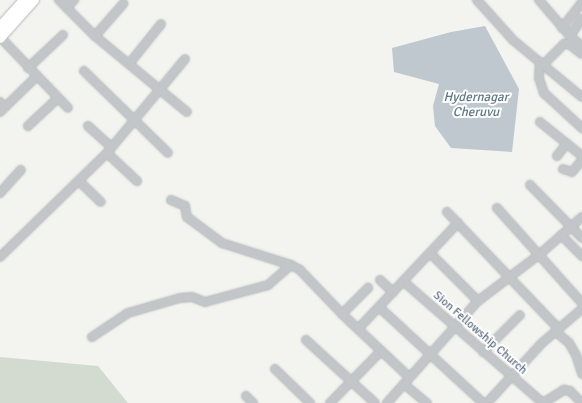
<!DOCTYPE html>
<style>
body{margin:0}
#map{position:relative;width:582px;height:403px;overflow:hidden;background:#f3f4ef;font-family:Signika,sans-serif}
div>[style]{position:absolute}
.green>*{inset:0;background:#d3dbd0}
.water>*{inset:0;background:#bec8ce}
.roads{filter:drop-shadow(0 0 1px #b3b7bb) drop-shadow(0 0 1px #b3b7bb)}
.minor>*{height:8px;margin:-4px;padding:0 4px;transform-origin:4px;border-radius:4px;background:#c3c6c9}
.major>*{height:10px;margin:-5px;padding:0 5px;transform-origin:5px;border-radius:5px;background:#fff}
span{translate:-50% -50%;white-space:nowrap;text-align:center;line-height:1.15;-webkit-text-stroke:4px #fff;paint-order:stroke}
.street-label{font-size:12px;color:#617082}
.water-label{font-size:13px;color:#617987;font-style:italic}
</style>
<div id="map">
<div class="green">
<i style="clip-path:polygon(0 357px,98px 366px,128px 403px,0 403px)"></i>
</div>
<div class="water">
<i style="clip-path:polygon(485px 26px,519px 89px,512px 152px,451px 148px,435px 126px,433px 106px,439px 84px,394px 72px,392px 48px,451px 32px)"></i>
</div>
<div class="roads">
<div class="minor">
<i style="left:59px;top:0;width:51px;rotate:45deg"></i>
<i style="left:95px;top:36px;width:119px;rotate:39.6deg"></i>
<i style="left:477px;top:0;width:54px;rotate:48deg"></i>
<i style="left:513px;top:40px;width:89px;rotate:39.6deg"></i>
<i style="left:539px;top:0;width:48px;rotate:49.3deg"></i>
<i style="left:570px;top:36px;width:16px;rotate:40deg"></i>
<i style="left:67px;top:8px;width:11px;rotate:-49deg"></i>
<i style="left:562px;top:28px;width:33px;rotate:-52deg"></i>
<i style="left:95px;top:36px;width:43px;rotate:-48.8deg"></i>
<i style="left:570px;top:36px;width:21px;rotate:-55deg"></i>
<i style="left:0;top:37px;width:98px;rotate:46.2deg"></i>
<i style="left:540px;top:62px;width:16px;rotate:94deg"></i>
<i style="left:539px;top:78px;width:16px;rotate:72deg"></i>
<i style="left:544px;top:93px;width:52px;rotate:42.6deg"></i>
<i style="left:129px;top:64px;width:51px;rotate:-51.3deg"></i>
<i style="left:543px;top:65px;width:30px;rotate:-45deg"></i>
<i style="left:564px;top:44px;width:5px"></i>
<i style="left:569px;top:44px;width:16px;rotate:38deg"></i>
<i style="left:28px;top:68px;width:48px;rotate:-43.3deg"></i>
<i style="left:84px;top:71px;width:117px;rotate:44.3deg"></i>
<i style="left:0;top:102px;width:1px;rotate:45deg"></i>
<i style="left:0;top:112px;width:50px;rotate:-44.2deg"></i>
<i style="left:540px;top:122px;width:54px;rotate:39deg"></i>
<i style="left:28px;top:126px;width:41px;rotate:-43deg"></i>
<i style="left:88px;top:126px;width:31px;rotate:42deg"></i>
<i style="left:107px;top:153px;width:41px;rotate:43deg"></i>
<i style="left:557px;top:156px;width:16px;rotate:-52deg"></i>
<i style="left:563px;top:169px;width:9px;rotate:18deg"></i>
<i style="left:572px;top:172px;width:16px;rotate:-50deg"></i>
<i style="left:79px;top:181px;width:30px;rotate:44deg"></i>
<i style="left:530px;top:185px;width:74px;rotate:45.5deg"></i>
<i style="left:0;top:193px;width:31px;rotate:-48deg"></i>
<i style="left:171px;top:200px;width:15px;rotate:23deg"></i>
<i style="left:185px;top:206px;width:11px;rotate:80deg"></i>
<i style="left:187px;top:217px;width:44px;rotate:36.6deg"></i>
<i style="left:222px;top:243px;width:72px;rotate:17.7deg"></i>
<i style="left:497px;top:208px;width:127px;rotate:48.2deg"></i>
<i style="left:447px;top:212px;width:162px;rotate:46.3deg"></i>
<i style="left:561px;top:235px;width:30px;rotate:45deg"></i>
<i style="left:431px;top:254px;width:66px;rotate:45deg"></i>
<i style="left:0;top:257px;width:149px;rotate:-44.2deg"></i>
<i style="left:107px;top:153px;width:122px;rotate:-50.3deg"></i>
<i style="left:380px;top:280px;width:18px;rotate:43deg"></i>
<i style="left:403px;top:281px;width:186px;rotate:41.1deg"></i>
<i style="left:379px;top:307px;width:142px;rotate:42.7deg"></i>
<i style="left:342px;top:314px;width:37px;rotate:-45deg"></i>
<i style="left:358px;top:329px;width:146px;rotate:-46.7deg"></i>
<i style="left:556px;top:332px;width:17px;rotate:40deg"></i>
<i style="left:569px;top:343px;width:14px;rotate:60deg"></i>
<i style="left:576px;top:355px;width:20px;rotate:72deg"></i>
<i style="left:92px;top:337px;width:43px;rotate:-33.7deg"></i>
<i style="left:128px;top:313px;width:54px;rotate:-16.1deg"></i>
<i style="left:180px;top:298px;width:12px;rotate:-5deg"></i>
<i style="left:192px;top:297px;width:14px;rotate:21deg"></i>
<i style="left:205px;top:302px;width:65px;rotate:-15.1deg"></i>
<i style="left:268px;top:285px;width:30px;rotate:-41deg"></i>
<i style="left:291px;top:265px;width:10px;rotate:29deg"></i>
<i style="left:300px;top:270px;width:61px;rotate:46.3deg"></i>
<i style="left:342px;top:314px;width:92px;rotate:43.2deg"></i>
<i style="left:306px;top:340px;width:93px;rotate:42.4deg"></i>
<i style="left:483px;top:352px;width:52px;rotate:-45deg"></i>
<i style="left:275px;top:369px;width:49px;rotate:44.2deg"></i>
<i style="left:404px;top:384px;width:30px;rotate:40deg"></i>
<i style="left:246px;top:396px;width:10px;rotate:45deg"></i>
<i style="left:330px;top:403px;width:73px;rotate:-45.6deg"></i>
<i style="left:387px;top:403px;width:137px;rotate:-48.3deg"></i>
<i style="left:478px;top:301px;width:78px;rotate:-37.2deg"></i>
<i style="left:540px;top:254px;width:56px;rotate:-41.4deg"></i>
<i style="left:487px;top:403px;width:81px;rotate:-47.5deg"></i>
<i style="left:542px;top:343px;width:52px;rotate:-40.4deg"></i>
<i style="left:543px;top:403px;width:25px;rotate:-32deg"></i>
<i style="left:564px;top:390px;width:6px;rotate:9deg"></i>
<i style="left:570px;top:391px;width:17px;rotate:45deg"></i>
</div>
<div class="major">
<i style="left:0;top:27px;width:36px;rotate:-48deg"></i>
<i style="left:0;top:38px;width:51px;rotate:-48.2deg"></i>
</div>
</div>
<div class="street-label">
<span style="left:480px;top:333px;rotate:41deg">Sion Fellowship Church</span>
</div>
<div class="water-label">
<span style="left:476px;top:105px">Hydernagar<br>Cheruvu</span>
</div>
</div>
